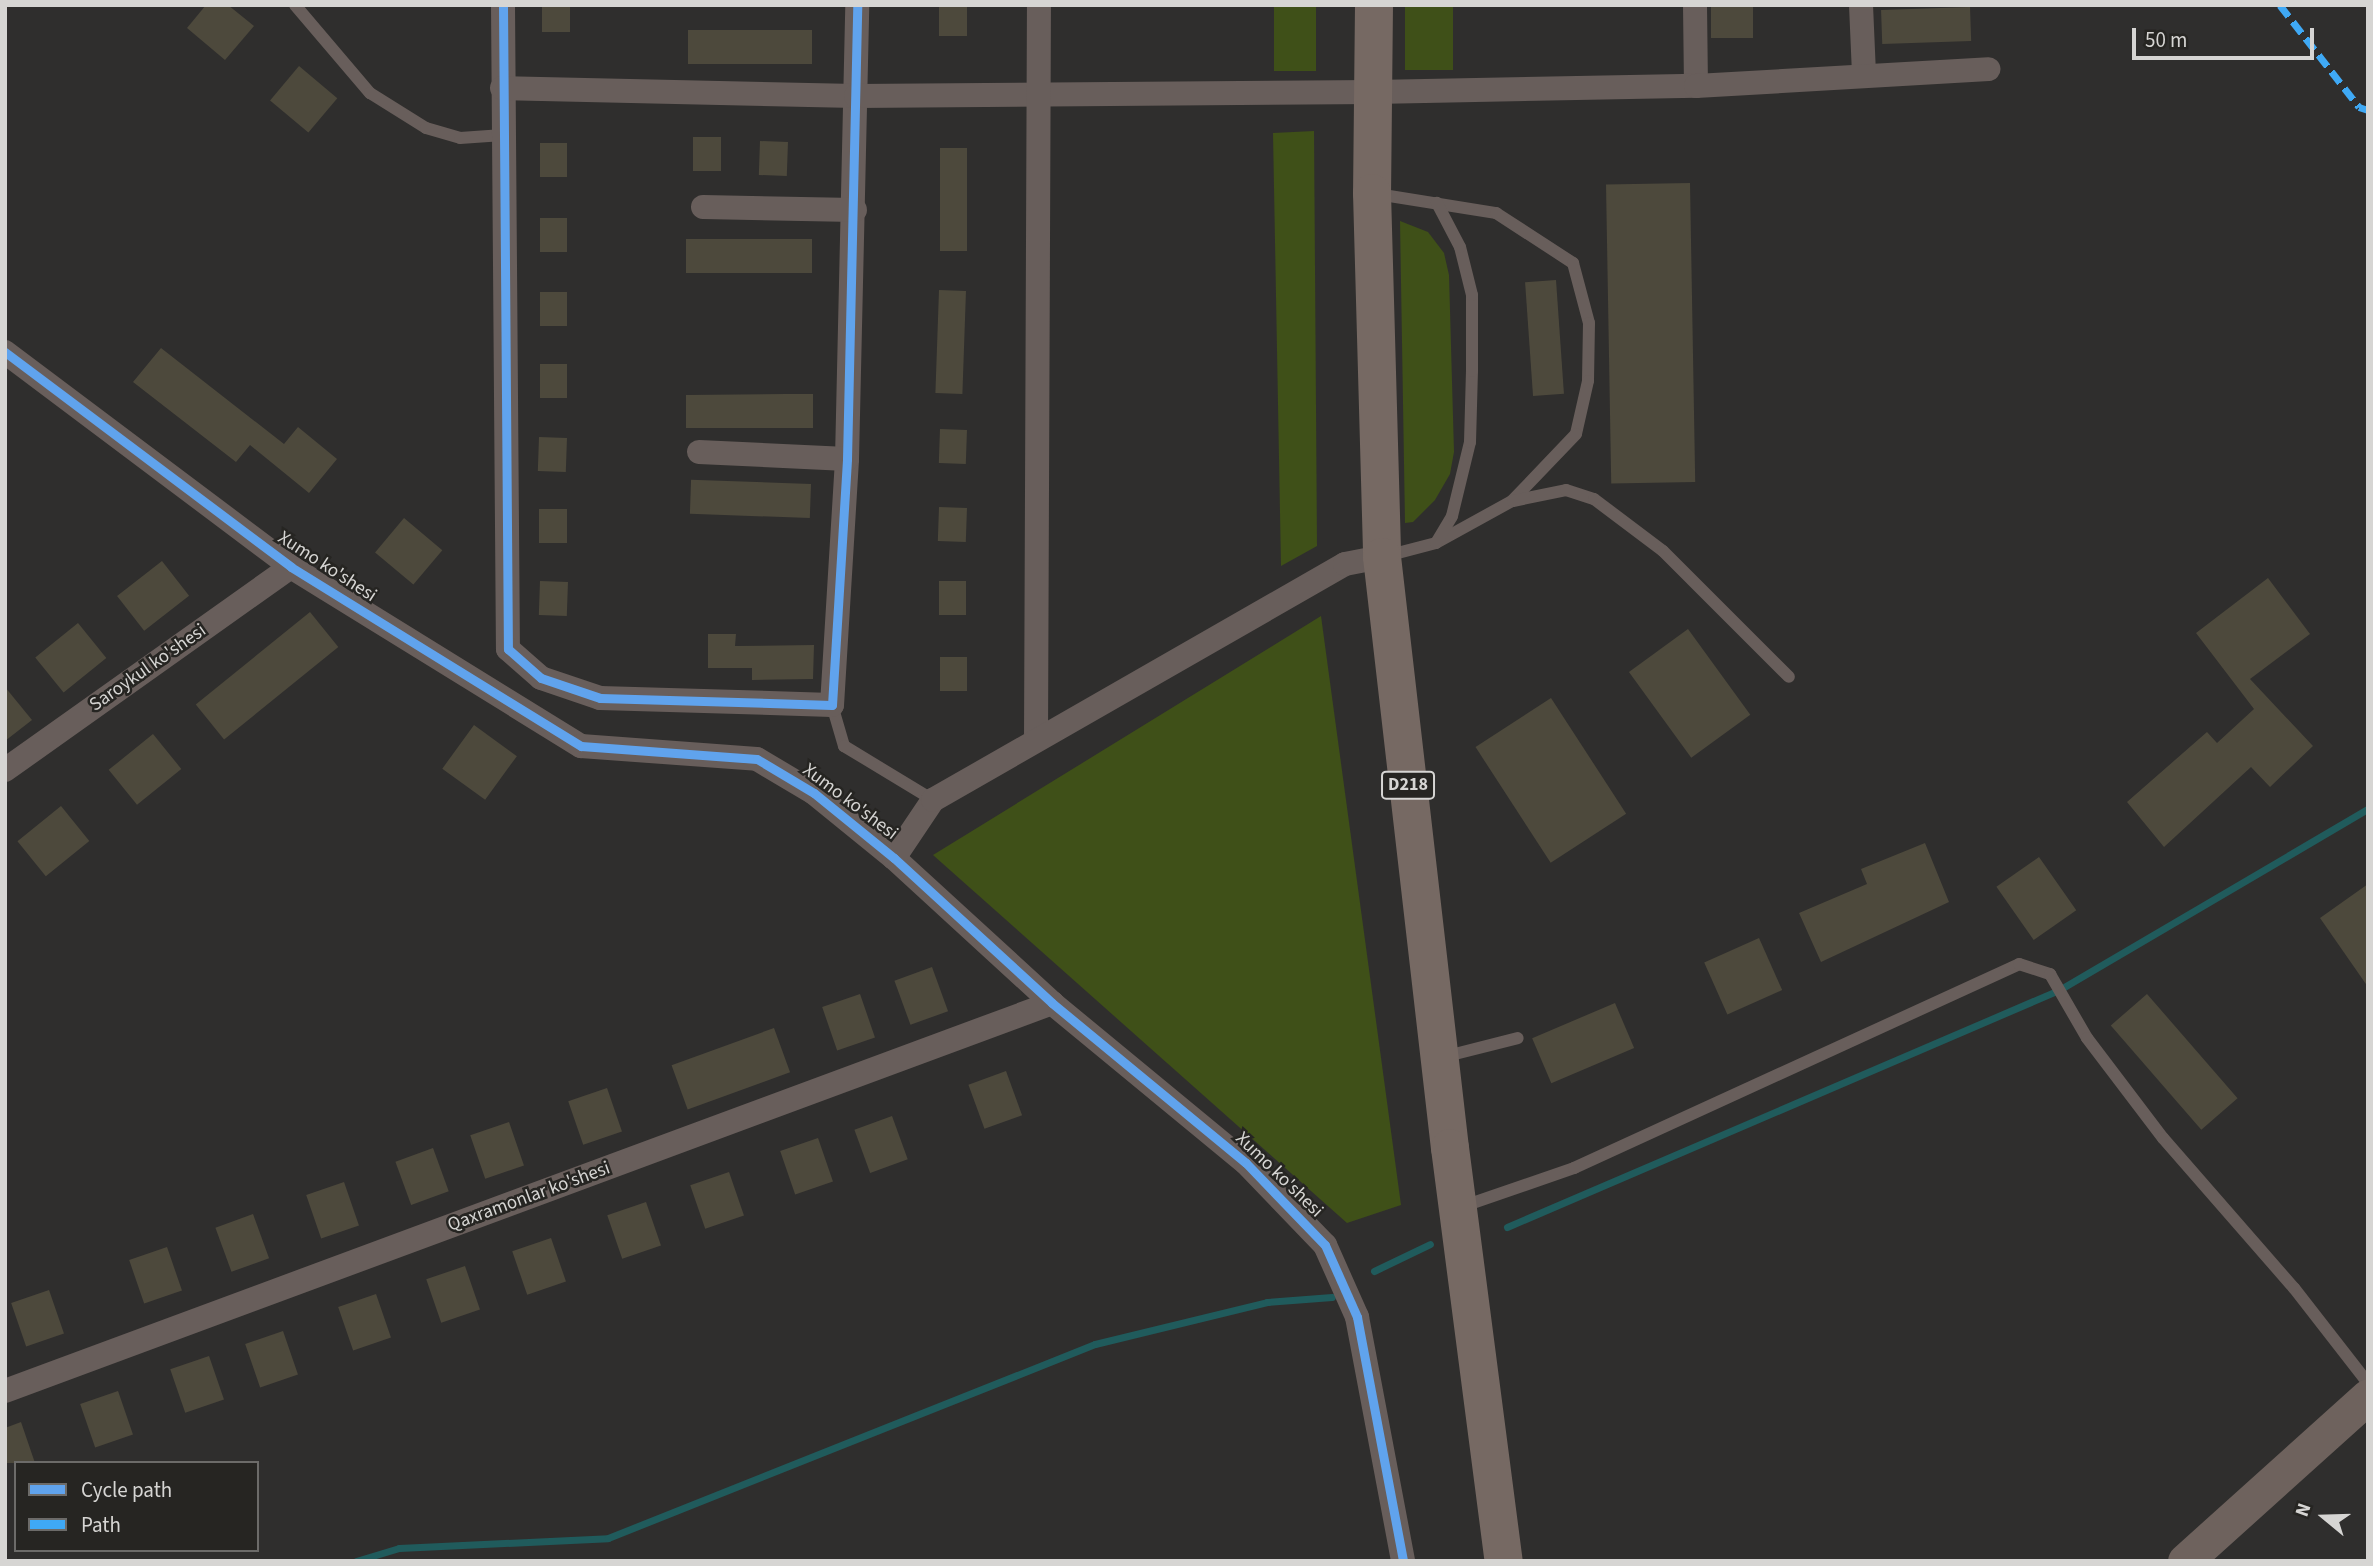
<!DOCTYPE html>
<style>
body{margin:0}
#map{position:relative;width:2373px;height:1566px;overflow:hidden;background:#2f2e2d;font-family:"Source Sans 3",sans-serif}
div>[style]{position:absolute}
.green>*{inset:0;background:#3f5018;transform-origin:0 0}
.stream>*{height:7px;margin:-3.5px;padding:0 3.5px;transform-origin:3.5px;border-radius:3.5px;background:#205b5c}
.building>*{inset:0;background:#4d493c;transform-origin:0 0}
.lane>*{height:12px;margin:-6px;padding:0 6px;transform-origin:6px;border-radius:6px;background:#685e5b}
.street>*{height:24px;margin:-12px;padding:0 12px;transform-origin:12px;border-radius:12px;background:#685e5b}
.secondary>*{height:35px;margin:-17.5px;padding:0 17.5px;transform-origin:17.5px;border-radius:17.5px;background:#6e625d}
.primary>*{height:38px;margin:-19px;padding:0 19px;transform-origin:19px;border-radius:19px;background:#766963}
.quiet>*{height:7px;margin-top:-3.5px;transform-origin:0;background:repeating-linear-gradient(90deg,#3fa9f5 0 14px,transparent 0 21px)}
.cycleway>*{height:9px;margin:-4.5px;padding:0 4.5px;transform-origin:4.5px;border-radius:4.5px;background:#60a3ed}
span{translate:-50% -50%;white-space:nowrap;text-align:center;line-height:1.15;-webkit-text-stroke:5px #262522;paint-order:stroke}
.shield-label span{padding:2px 5px;background:#262522;border:2px solid;border-radius:5px;-webkit-text-stroke-width:0}
.shield-label{font-size:18px;color:#d6d5d3;font-weight:700}
.street-label{font-size:19px;color:#d6d5d3}
.frame{position:absolute;inset:0;border:7px solid #d6d5d3;pointer-events:none}
.legend{position:absolute;left:14px;top:1461px;width:245px;height:91px;box-sizing:border-box;background:#262522;border:2px solid #6c6b69;margin:0;padding:9px 12px;list-style:none;font-size:21px;color:#d6d5d3}
.legend li{display:flex;align-items:center;gap:14px;height:35px}
.legend b{width:35px;border:2px solid #6c6b69}
.north{position:absolute;left:2289px;top:1482px;width:70px;height:70px;-webkit-text-stroke:5px #262522;paint-order:stroke;rotate:289deg;font-size:19px;font-weight:700;line-height:28px;text-align:center;color:#d6d5d3}
.north::after{content:'';display:block;margin:auto;width:24px;height:32px;background:#d6d5d3;clip-path:polygon(50% 0,100% 100%,50% 72%,0 100%)}
.scale{position:absolute;left:2132px;top:28px;width:182px;height:32px;box-sizing:border-box;border:4px solid #d6d5d3;border-top:0;padding-left:9px;font-size:21px;line-height:24px;white-space:nowrap;color:#d6d5d3;-webkit-text-stroke:5px #262522;paint-order:stroke}
</style>
<div id="map">
<div class="green">
<i style="left:1274px;top:5px;width:42px;height:66px"></i>
<i style="left:1405px;top:5px;width:48px;height:65px"></i>
<i style="clip-path:polygon(1314px 131px,1317px 546px,1281px 566px,1273px 133px)"></i>
<i style="clip-path:polygon(1400px 221px,1428px 232px,1444px 253px,1449px 275px,1454px 452px,1450px 474px,1435px 500px,1413px 522px,1405px 523px)"></i>
<i style="clip-path:polygon(1321px 616px,1401px 1205px,1347px 1223px,933px 855px)"></i>
</div>
<div class="stream">
<i style="left:1507px;top:1227px;width:601px;rotate:-23.24deg"></i>
<i style="left:2059px;top:990px;width:358px;rotate:-30.4deg"></i>
<i style="left:1374px;top:1271px;width:62px;rotate:-25.7deg"></i>
<i style="left:356px;top:1561px;width:45px;rotate:-16.8deg"></i>
<i style="left:399px;top:1548px;width:209px;rotate:-2.7deg"></i>
<i style="left:608px;top:1538px;width:524px;rotate:-21.72deg"></i>
<i style="left:1095px;top:1344px;width:177px;rotate:-13.7deg"></i>
<i style="left:1267px;top:1302px;width:65px;rotate:-4.4deg"></i>
</div>
<div class="building">
<i style="clip-path:polygon(206px 5px,228px 5px,254px 26px,225px 60px,187px 28px)"></i>
<i style="left:542px;top:5px;width:28px;height:27px"></i>
<i style="left:939px;top:5px;width:28px;height:31px"></i>
<i style="left:1711px;top:5px;width:42px;height:33px"></i>
<i style="left:1970px;top:7px;width:34px;height:89px;rotate:88deg"></i>
<i style="left:688px;top:30px;width:124px;height:34px"></i>
<i style="left:299px;top:66px;width:50px;height:45px;rotate:40deg"></i>
<i style="left:693px;top:137px;width:28px;height:34px"></i>
<i style="left:760px;top:141px;width:28px;height:34px;rotate:2deg"></i>
<i style="left:540px;top:143px;width:27px;height:34px"></i>
<i style="left:940px;top:148px;width:27px;height:103px"></i>
<i style="left:1690px;top:183px;width:299px;height:84px;rotate:89deg"></i>
<i style="left:540px;top:218px;width:27px;height:34px"></i>
<i style="left:812px;top:239px;width:34px;height:126px;rotate:90deg"></i>
<i style="left:1556px;top:280px;width:114px;height:31px;rotate:86deg"></i>
<i style="left:939px;top:290px;width:27px;height:103px;rotate:2deg"></i>
<i style="left:540px;top:292px;width:27px;height:34px"></i>
<i style="clip-path:polygon(161px 348px,284px 444px,298px 427px,337px 459px,309px 493px,250px 445px,236px 462px,133px 382px)"></i>
<i style="left:540px;top:364px;width:27px;height:34px"></i>
<i style="clip-path:polygon(786px 394px,813px 394px,813px 428px,686px 428px,686px 395px)"></i>
<i style="left:940px;top:429px;width:27px;height:34px;rotate:2deg"></i>
<i style="left:539px;top:437px;width:28px;height:34px;rotate:2deg"></i>
<i style="left:811px;top:484px;width:34px;height:120px;rotate:92deg"></i>
<i style="left:939px;top:507px;width:28px;height:34px;rotate:2deg"></i>
<i style="left:539px;top:509px;width:28px;height:34px"></i>
<i style="left:404px;top:518px;width:50px;height:45px;rotate:40deg"></i>
<i style="left:162px;top:561px;width:44px;height:57px;rotate:52deg"></i>
<i style="clip-path:polygon(2268px 578px,2310px 634px,2250px 679px,2313px 746px,2270px 787px,2251px 767px,2164px 847px,2127px 802px,2207px 732px,2217px 743px,2254px 709px,2196px 633px)"></i>
<i style="left:540px;top:581px;width:28px;height:34px;rotate:2deg"></i>
<i style="left:939px;top:581px;width:27px;height:34px"></i>
<i style="left:310px;top:612px;width:45px;height:147px;rotate:51deg"></i>
<i style="left:78px;top:623px;width:45px;height:55px;rotate:51deg"></i>
<i style="left:1688px;top:629px;width:106px;height:73px;rotate:54deg"></i>
<i style="clip-path:polygon(708px 634px,736px 634px,735px 646px,814px 645px,813px 679px,752px 680px,752px 668px,708px 668px)"></i>
<i style="left:940px;top:657px;width:27px;height:34px"></i>
<i style="clip-path:polygon(5px 687px,32px 720px,5px 741px)"></i>
<i style="left:1551px;top:698px;width:138px;height:90px;rotate:57deg"></i>
<i style="left:474px;top:725px;width:53px;height:54px;rotate:36deg"></i>
<i style="left:153px;top:734px;width:45px;height:57px;rotate:51deg"></i>
<i style="left:61px;top:806px;width:45px;height:56px;rotate:51deg"></i>
<i style="clip-path:polygon(1925px 843px,1949px 902px,1821px 962px,1799px 913px,1867px 884px,1861px 869px)"></i>
<i style="left:2039px;top:857px;width:65px;height:52px;rotate:55deg"></i>
<i style="clip-path:polygon(2368px 884px,2368px 987px,2320px 918px)"></i>
<i style="left:1759px;top:938px;width:57px;height:60px;rotate:66deg"></i>
<i style="left:932px;top:967px;width:47px;height:40px;rotate:70deg"></i>
<i style="left:860px;top:994px;width:46px;height:40px;rotate:71deg"></i>
<i style="left:2147px;top:994px;width:138px;height:48px;rotate:49deg"></i>
<i style="left:1615px;top:1003px;width:49px;height:90px;rotate:67deg"></i>
<i style="left:774px;top:1028px;width:47px;height:109px;rotate:70deg"></i>
<i style="left:1006px;top:1071px;width:47px;height:40px;rotate:70deg"></i>
<i style="left:607px;top:1088px;width:46px;height:41px;rotate:71deg"></i>
<i style="left:892px;top:1116px;width:46px;height:40px;rotate:70deg"></i>
<i style="left:509px;top:1122px;width:46px;height:41px;rotate:71deg"></i>
<i style="left:818px;top:1138px;width:46px;height:40px;rotate:71deg"></i>
<i style="left:433px;top:1148px;width:46px;height:40px;rotate:70deg"></i>
<i style="left:729px;top:1172px;width:46px;height:41px;rotate:71deg"></i>
<i style="left:344px;top:1182px;width:46px;height:40px;rotate:71deg"></i>
<i style="left:646px;top:1202px;width:46px;height:41px;rotate:71deg"></i>
<i style="left:253px;top:1214px;width:47px;height:40px;rotate:70deg"></i>
<i style="left:551px;top:1238px;width:46px;height:41px;rotate:71deg"></i>
<i style="left:167px;top:1247px;width:46px;height:40px;rotate:71deg"></i>
<i style="left:465px;top:1266px;width:46px;height:41px;rotate:71deg"></i>
<i style="left:49px;top:1290px;width:46px;height:40px;rotate:71deg"></i>
<i style="left:376px;top:1294px;width:46px;height:40px;rotate:71deg"></i>
<i style="left:283px;top:1331px;width:46px;height:40px;rotate:71deg"></i>
<i style="left:209px;top:1356px;width:46px;height:41px;rotate:71deg"></i>
<i style="left:118px;top:1391px;width:46px;height:40px;rotate:71deg"></i>
<i style="clip-path:polygon(21px 1422px,35px 1463px,5px 1463px,5px 1428px)"></i>
</div>
<div class="lane">
<i style="left:295px;top:5px;width:116px;rotate:49.6deg"></i>
<i style="left:370px;top:93px;width:66px;rotate:32deg"></i>
<i style="left:426px;top:128px;width:35px;rotate:16deg"></i>
<i style="left:460px;top:138px;width:43px;rotate:-4deg"></i>
<i style="left:1377px;top:194px;width:121px;rotate:9.1deg"></i>
<i style="left:1496px;top:213px;width:92px;rotate:33deg"></i>
<i style="left:1573px;top:263px;width:62px;rotate:75.1deg"></i>
<i style="left:1589px;top:323px;width:58px;rotate:91deg"></i>
<i style="left:1588px;top:381px;width:54px;rotate:102.8deg"></i>
<i style="left:1576px;top:434px;width:93px;rotate:133.7deg"></i>
<i style="left:1512px;top:501px;width:87px;rotate:151.1deg"></i>
<i style="left:1436px;top:543px;width:52px;rotate:165.4deg"></i>
<i style="left:1513px;top:501px;width:54px;rotate:-11.7deg"></i>
<i style="left:1566px;top:490px;width:29px;rotate:18deg"></i>
<i style="left:1594px;top:499px;width:86px;rotate:37deg"></i>
<i style="left:1663px;top:551px;width:178px;rotate:45deg"></i>
<i style="left:1436px;top:543px;width:31px;rotate:-59deg"></i>
<i style="left:1452px;top:516px;width:76px;rotate:-76.3deg"></i>
<i style="left:1470px;top:442px;width:71px;rotate:-88.4deg"></i>
<i style="left:1472px;top:371px;width:76px;rotate:-90deg"></i>
<i style="left:1472px;top:295px;width:49px;rotate:-104deg"></i>
<i style="left:1460px;top:247px;width:50px;rotate:-117.6deg"></i>
<i style="left:832px;top:705px;width:43px;rotate:73.7deg"></i>
<i style="left:844px;top:746px;width:104px;rotate:31.2deg"></i>
<i style="left:1443px;top:1057px;width:77px;rotate:-14.2deg"></i>
<i style="left:1461px;top:1207px;width:120px;rotate:-19deg"></i>
<i style="left:1574px;top:1168px;width:490px;rotate:-24.6deg"></i>
<i style="left:2019px;top:964px;width:33px;rotate:18deg"></i>
<i style="left:2050px;top:974px;width:74px;rotate:60deg"></i>
<i style="left:2087px;top:1038px;width:126px;rotate:52.8deg"></i>
<i style="left:2163px;top:1138px;width:199px;rotate:48.9deg"></i>
<i style="left:2294px;top:1288px;width:120px;rotate:52.1deg"></i>
</div>
<div class="street">
<i style="left:503px;top:5px;width:644px;rotate:89.56deg"></i>
<i style="left:508px;top:649px;width:44px;rotate:41.3deg"></i>
<i style="left:541px;top:678px;width:62px;rotate:18.7deg"></i>
<i style="left:600px;top:698px;width:232px;rotate:1.7deg"></i>
<i style="left:832px;top:705px;width:246px;rotate:-86.5deg"></i>
<i style="left:847px;top:459px;width:454px;rotate:-88.7deg"></i>
<i style="left:1695px;top:5px;width:81px;rotate:89.3deg"></i>
<i style="left:1861px;top:5px;width:69px;rotate:87.5deg"></i>
<i style="left:502px;top:88px;width:354px;rotate:1.3deg"></i>
<i style="left:856px;top:96px;width:518px;rotate:-0.44deg"></i>
<i style="left:1374px;top:92px;width:322px;rotate:-1.1deg"></i>
<i style="left:1696px;top:86px;width:293px;rotate:-3.3deg"></i>
<i style="left:703px;top:207px;width:152px;rotate:1.1deg"></i>
<i style="left:5px;top:352px;width:358px;rotate:36.9deg"></i>
<i style="left:291px;top:567px;width:341px;rotate:31.7deg"></i>
<i style="left:581px;top:746px;width:176px;rotate:4.2deg"></i>
<i style="left:757px;top:759px;width:66px;rotate:30.8deg"></i>
<i style="left:814px;top:793px;width:103px;rotate:39.1deg"></i>
<i style="left:894px;top:858px;width:214px;rotate:42.5deg"></i>
<i style="left:1052px;top:1003px;width:251px;rotate:39.5deg"></i>
<i style="left:1246px;top:1163px;width:114px;rotate:46.1deg"></i>
<i style="left:1325px;top:1245px;width:79px;rotate:66deg"></i>
<i style="left:1357px;top:1317px;width:248px;rotate:79.3deg"></i>
<i style="left:699px;top:452px;width:148px;rotate:2.7deg"></i>
<i style="left:1036px;top:740px;width:735px;rotate:-89.77deg"></i>
<i style="left:5px;top:770px;width:351px;rotate:-35.4deg"></i>
<i style="left:894px;top:858px;width:70px;rotate:-56.1deg"></i>
<i style="left:933px;top:800px;width:475px;rotate:-29.8deg"></i>
<i style="left:1345px;top:564px;width:38px;rotate:-11deg"></i>
<i style="left:5px;top:1391px;width:1117px;rotate:-20.33deg"></i>
</div>
<div class="secondary">
<i style="left:2185px;top:1561px;width:246px;rotate:-42deg"></i>
</div>
<div class="primary">
<i style="left:1374px;top:5px;width:188px;rotate:90.6deg"></i>
<i style="left:1372px;top:193px;width:364px;rotate:88.4deg"></i>
<i style="left:1382px;top:557px;width:595px;rotate:83.44deg"></i>
<i style="left:1450px;top:1148px;width:417px;rotate:82.6deg"></i>
</div>
<div class="quiet">
<i style="left:2280px;top:5px;width:129px;rotate:52.2deg"></i>
<i style="left:2359px;top:107px;width:9px;rotate:18deg"></i>
</div>
<div class="cycleway">
<i style="left:503px;top:5px;width:644px;rotate:89.56deg"></i>
<i style="left:508px;top:649px;width:44px;rotate:41.3deg"></i>
<i style="left:541px;top:678px;width:62px;rotate:18.7deg"></i>
<i style="left:600px;top:698px;width:232px;rotate:1.7deg"></i>
<i style="left:832px;top:705px;width:246px;rotate:-86.5deg"></i>
<i style="left:847px;top:459px;width:454px;rotate:-88.7deg"></i>
<i style="left:5px;top:352px;width:358px;rotate:36.9deg"></i>
<i style="left:291px;top:567px;width:341px;rotate:31.7deg"></i>
<i style="left:581px;top:746px;width:176px;rotate:4.2deg"></i>
<i style="left:757px;top:759px;width:66px;rotate:30.8deg"></i>
<i style="left:814px;top:793px;width:103px;rotate:39.1deg"></i>
<i style="left:894px;top:858px;width:214px;rotate:42.5deg"></i>
<i style="left:1052px;top:1003px;width:251px;rotate:39.5deg"></i>
<i style="left:1246px;top:1163px;width:114px;rotate:46.1deg"></i>
<i style="left:1325px;top:1245px;width:79px;rotate:66deg"></i>
<i style="left:1357px;top:1317px;width:248px;rotate:79.3deg"></i>
</div>
<div class="shield-label">
<span style="left:1408px;top:785px">D218</span>
</div>
<div class="street-label">
<span style="left:327px;top:567px;rotate:33deg">Xumo ko'shesi</span>
<span style="left:148px;top:668px;rotate:-35deg">Saroykul ko'shesi</span>
<span style="left:850px;top:802px;rotate:37deg">Xumo ko'shesi</span>
<span style="left:1279px;top:1175px;rotate:44deg">Xumo ko'shesi</span>
<span style="left:529px;top:1197px;rotate:-20deg">Qaxramonlar ko'shesi</span>
</div>
<div class="frame"></div>
<ul class="legend">
<li><b style="height:9px;background:#60a3ed"></b>Cycle path</li>
<li><b style="height:9px;background:#3fa9f5"></b>Path</li>
</ul>
<div class="north">N</div>
<div class="scale">50 m</div>
</div>
